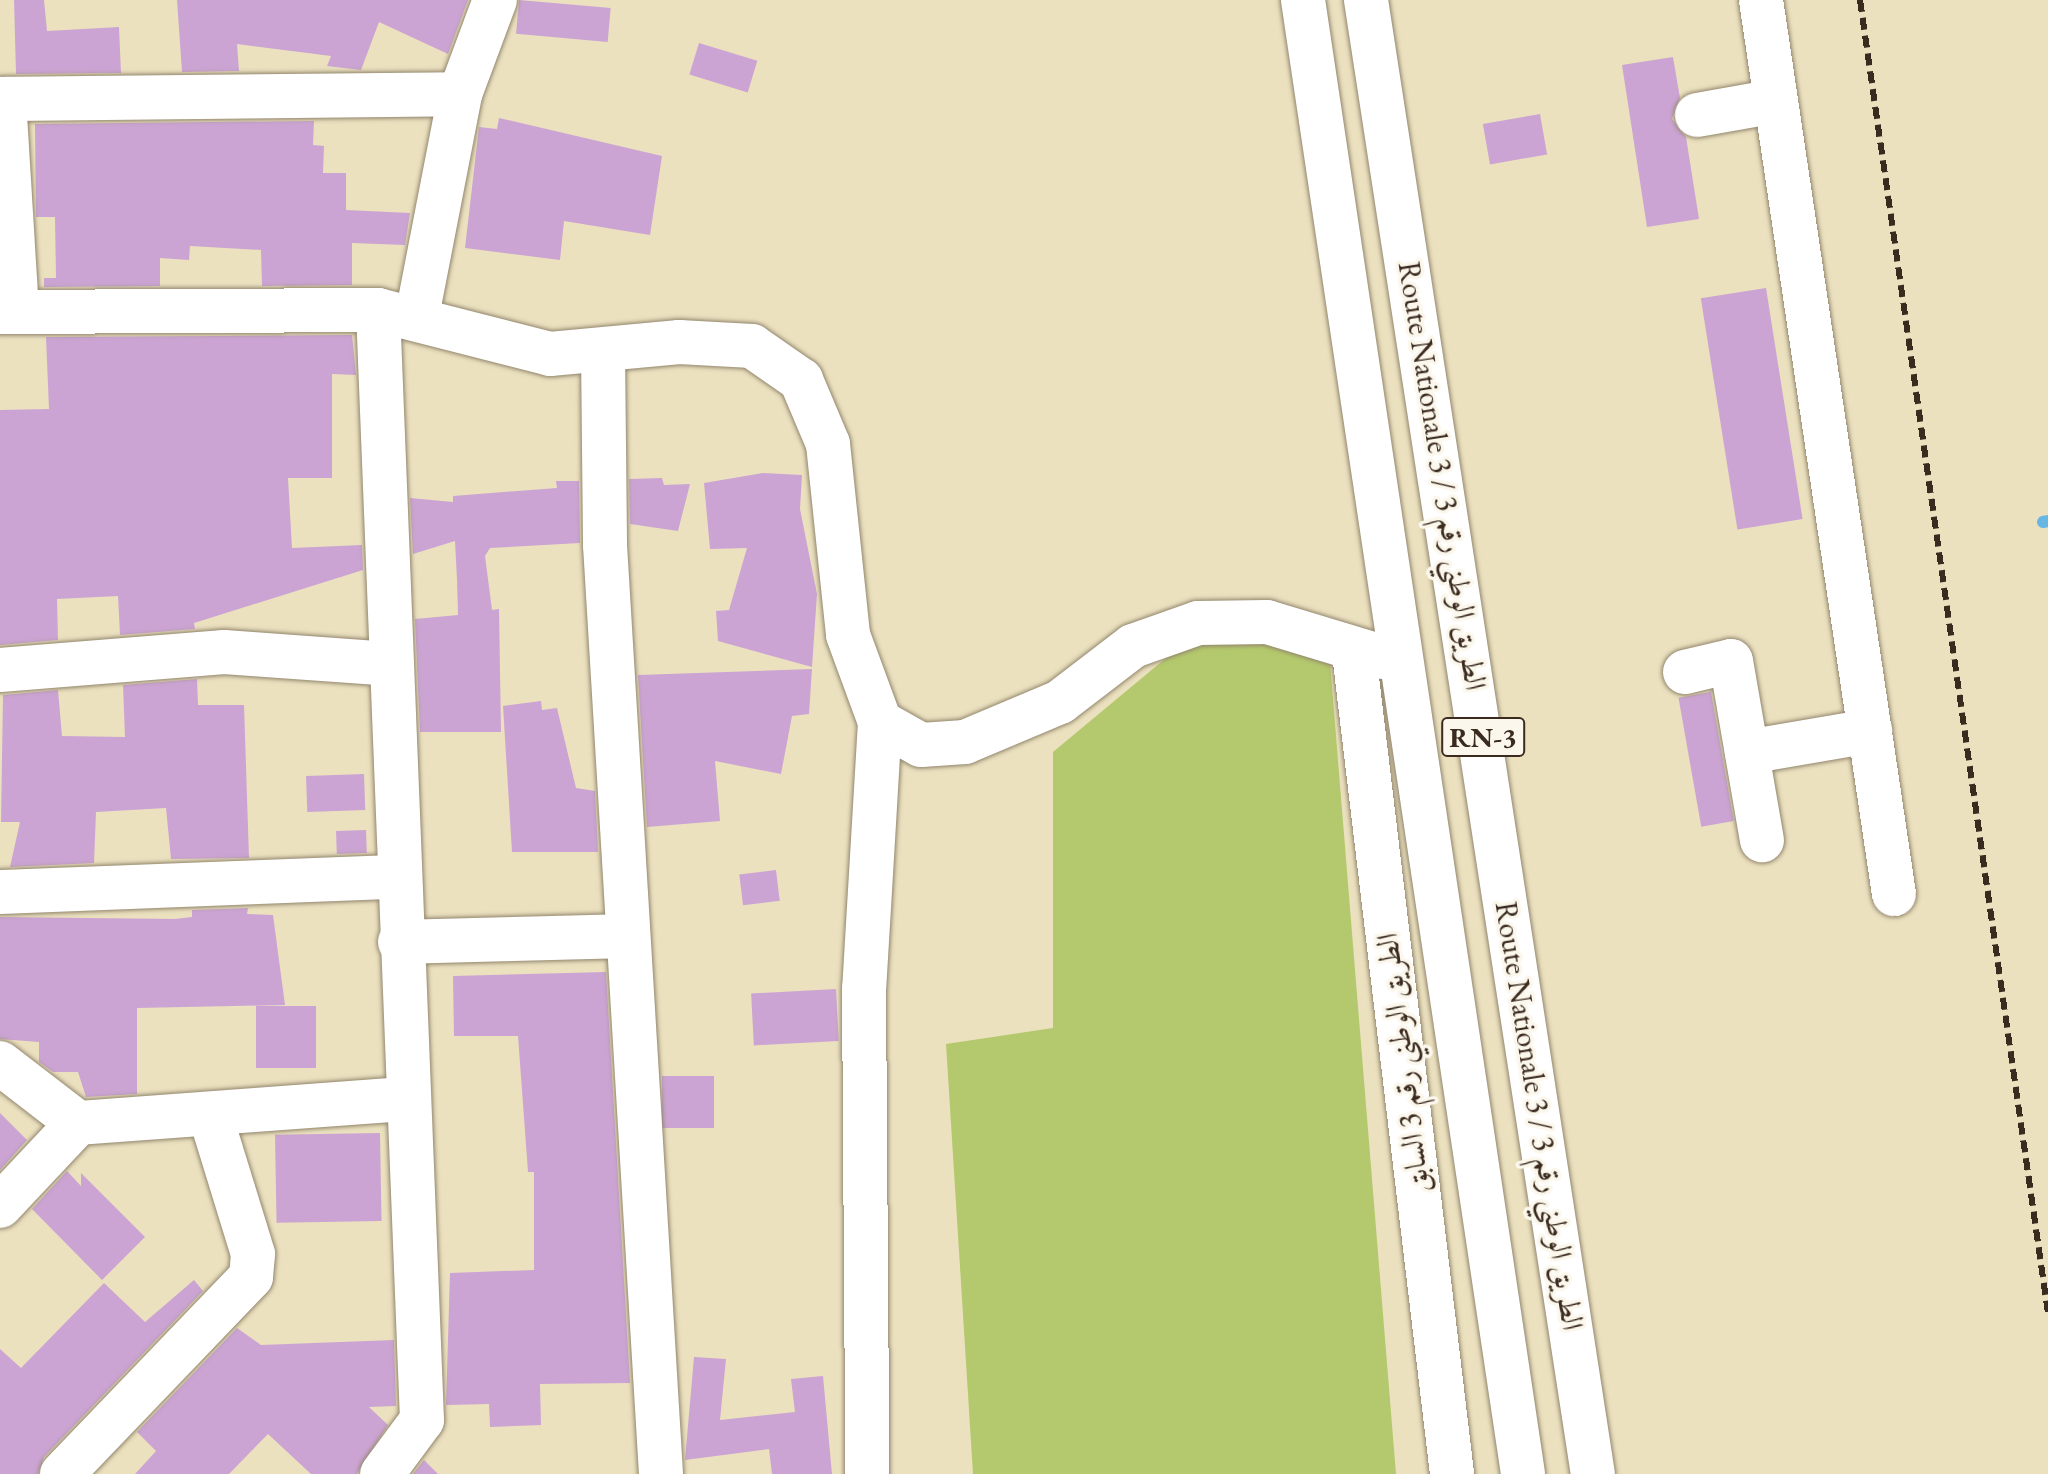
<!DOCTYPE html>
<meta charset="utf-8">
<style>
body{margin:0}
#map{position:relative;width:2048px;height:1474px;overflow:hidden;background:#ebe1bf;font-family:"EB Garamond",Amiri,serif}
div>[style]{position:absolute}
.green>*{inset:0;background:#b4c96d}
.stream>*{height:12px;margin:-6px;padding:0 6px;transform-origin:6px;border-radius:6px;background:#68b7e3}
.building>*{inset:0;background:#cba4d3;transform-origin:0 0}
.roads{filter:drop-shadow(0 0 2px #93866e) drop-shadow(0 0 2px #93866e)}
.minor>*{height:44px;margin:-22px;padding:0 22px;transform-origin:22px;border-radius:22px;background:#fff}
.highway>*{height:44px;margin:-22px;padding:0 22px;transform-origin:22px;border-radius:22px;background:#fff}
.rail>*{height:6px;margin-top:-3px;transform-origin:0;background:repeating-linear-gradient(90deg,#3b2a1e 0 12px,transparent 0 18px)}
span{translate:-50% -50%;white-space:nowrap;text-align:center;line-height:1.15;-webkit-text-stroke:7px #fbf7ec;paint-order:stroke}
.shield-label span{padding:2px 6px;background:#fbf7ec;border:2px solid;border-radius:6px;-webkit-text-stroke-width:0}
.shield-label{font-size:28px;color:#3b2a1e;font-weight:700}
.street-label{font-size:30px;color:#3b2a1e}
</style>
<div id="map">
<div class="green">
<i style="clip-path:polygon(1260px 632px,1330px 662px,1396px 1474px,973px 1474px,946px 1044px,1053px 1028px,1053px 752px,1178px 648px)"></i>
</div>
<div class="stream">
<i style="left:2043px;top:522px;width:5px;rotate:-11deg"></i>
</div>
<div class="building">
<i style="clip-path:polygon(14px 0,44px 0,47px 31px,119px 27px,121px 73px,16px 74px)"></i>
<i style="clip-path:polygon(177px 0,468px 0,448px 54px,379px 22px,361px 70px,327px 66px,331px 56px,237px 44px,239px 71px,182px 72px)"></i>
<i style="left:519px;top:0;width:92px;height:34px;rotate:5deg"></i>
<i style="left:699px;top:43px;width:61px;height:33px;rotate:17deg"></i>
<i style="clip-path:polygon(1673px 57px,1680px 98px,1672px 119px,1686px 137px,1699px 219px,1647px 227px,1622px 65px)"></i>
<i style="left:1540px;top:114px;width:41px;height:58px;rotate:80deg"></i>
<i style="clip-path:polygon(499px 118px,662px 156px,650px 235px,564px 221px,560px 260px,465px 248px,479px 127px,497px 129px)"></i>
<i style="clip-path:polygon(314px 121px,313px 145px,324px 146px,323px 173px,346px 173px,346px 210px,410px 213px,405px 245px,352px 243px,352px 285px,262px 286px,261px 250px,190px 246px,189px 260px,160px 258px,160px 286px,44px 287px,44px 278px,56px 278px,55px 217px,36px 217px,35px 124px)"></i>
<i style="left:1766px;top:288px;width:234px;height:66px;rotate:81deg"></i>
<i style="clip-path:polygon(352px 335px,356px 375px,332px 374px,332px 478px,288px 478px,292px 548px,362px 545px,363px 570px,194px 623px,195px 629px,120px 635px,118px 596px,57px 599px,58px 640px,0 645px,0 410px,49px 409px,46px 337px)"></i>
<i style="clip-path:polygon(763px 473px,802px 475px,800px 509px,817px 594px,812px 667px,718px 641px,716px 611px,729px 610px,747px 548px,710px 549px,704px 483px)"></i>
<i style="clip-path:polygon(662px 478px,664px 485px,690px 484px,678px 531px,630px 524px,629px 479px)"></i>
<i style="clip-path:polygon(556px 481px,579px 481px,580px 543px,490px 548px,485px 556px,492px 610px,499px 609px,501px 732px,420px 732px,415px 619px,458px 615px,457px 580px,455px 541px,413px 554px,410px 498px,453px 502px,453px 496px,557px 488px)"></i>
<i style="clip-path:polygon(812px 669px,809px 714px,792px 716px,781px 774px,715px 761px,720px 821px,647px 827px,638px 675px)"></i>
<i style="clip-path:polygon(197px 679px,198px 705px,244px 705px,249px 858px,171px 859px,166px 808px,96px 812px,94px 863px,10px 867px,20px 822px,1px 822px,3px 695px,58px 690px,62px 736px,125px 737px,123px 685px)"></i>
<i style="left:1711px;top:692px;width:131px;height:33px;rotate:80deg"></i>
<i style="clip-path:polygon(541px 701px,542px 710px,557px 708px,576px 788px,595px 791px,598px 852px,512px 852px,503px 706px)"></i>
<i style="left:364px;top:774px;width:36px;height:58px;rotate:88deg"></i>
<i style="left:366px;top:830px;width:23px;height:30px;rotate:88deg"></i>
<i style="left:776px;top:870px;width:31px;height:37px;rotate:83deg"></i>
<i style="clip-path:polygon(248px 908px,247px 914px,273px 915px,285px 1005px,137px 1008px,137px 1094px,86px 1097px,78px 1072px,53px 1072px,39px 1062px,39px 1042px,0 1039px,0 917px,175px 919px,192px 917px,192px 910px)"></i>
<i style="clip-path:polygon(606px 972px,630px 1383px,540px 1384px,541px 1425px,490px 1427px,489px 1404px,446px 1405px,450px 1273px,534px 1270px,534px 1172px,528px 1172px,518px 1036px,454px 1036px,453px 976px)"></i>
<i style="left:836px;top:989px;width:52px;height:85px;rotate:87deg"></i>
<i style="left:256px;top:1006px;width:60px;height:62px"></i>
<i style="left:662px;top:1076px;width:52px;height:52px"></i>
<i style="clip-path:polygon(0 1113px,27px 1140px,0 1170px)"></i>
<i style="left:380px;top:1133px;width:88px;height:105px;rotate:89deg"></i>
<i style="clip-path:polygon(67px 1171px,81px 1186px,81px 1173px,145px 1237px,102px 1280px,32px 1209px)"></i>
<i style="clip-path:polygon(194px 1280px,203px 1291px,44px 1457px,38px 1474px,0 1474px,0 1349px,21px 1368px,104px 1283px,145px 1322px)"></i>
<i style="clip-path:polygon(237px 1328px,261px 1345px,394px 1340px,396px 1406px,369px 1407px,388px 1425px,357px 1474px,311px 1474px,268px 1434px,229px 1474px,135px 1474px,156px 1451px,137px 1432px)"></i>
<i style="clip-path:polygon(694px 1357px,726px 1359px,720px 1420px,795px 1412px,791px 1379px,823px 1376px,832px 1474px,772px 1474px,769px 1449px,685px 1460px)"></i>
<i style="clip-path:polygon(424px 1460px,438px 1474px,413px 1474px)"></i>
</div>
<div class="roads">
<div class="minor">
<i style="left:1761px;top:0;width:904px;rotate:81.54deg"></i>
<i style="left:0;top:99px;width:460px;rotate:-0.6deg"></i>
<i style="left:4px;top:99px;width:210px;rotate:86.5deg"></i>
<i style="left:1697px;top:115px;width:80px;rotate:-10deg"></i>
<i style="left:378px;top:310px;width:1111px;rotate:87.73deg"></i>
<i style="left:422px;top:1420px;width:67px;rotate:126.5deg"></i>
<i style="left:0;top:312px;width:378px;rotate:-0.3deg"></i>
<i style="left:378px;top:310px;width:178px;rotate:14.3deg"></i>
<i style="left:550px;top:354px;width:130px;rotate:-5.3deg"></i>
<i style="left:679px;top:342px;width:73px;rotate:3.1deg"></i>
<i style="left:752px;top:346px;width:60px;rotate:34.8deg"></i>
<i style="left:801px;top:380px;width:69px;rotate:67.1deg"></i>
<i style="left:828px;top:444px;width:192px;rotate:84deg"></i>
<i style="left:848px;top:635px;width:93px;rotate:69.8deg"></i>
<i style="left:880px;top:722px;width:266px;rotate:93.4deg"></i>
<i style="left:864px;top:988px;width:486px;rotate:89.6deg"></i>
<i style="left:417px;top:316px;width:226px;rotate:-79deg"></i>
<i style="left:460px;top:94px;width:100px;rotate:-69.6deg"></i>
<i style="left:603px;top:351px;width:194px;rotate:89.4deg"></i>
<i style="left:605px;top:545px;width:931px;rotate:86.55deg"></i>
<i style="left:1354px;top:653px;width:827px;rotate:83.19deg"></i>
<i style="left:0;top:670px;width:225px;rotate:-4.6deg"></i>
<i style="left:224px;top:652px;width:166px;rotate:4.1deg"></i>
<i style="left:1685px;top:672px;width:47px;rotate:-13.4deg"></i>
<i style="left:1731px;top:661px;width:182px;rotate:80.2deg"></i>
<i style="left:880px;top:722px;width:47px;rotate:29.3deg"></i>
<i style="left:921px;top:745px;width:44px;rotate:-3.9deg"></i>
<i style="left:965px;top:742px;width:103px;rotate:-22.8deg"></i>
<i style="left:1060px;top:702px;width:92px;rotate:-37.5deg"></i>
<i style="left:1133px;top:646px;width:69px;rotate:-19.5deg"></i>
<i style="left:1198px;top:623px;width:69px;rotate:-0.8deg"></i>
<i style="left:1267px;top:622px;width:121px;rotate:16.8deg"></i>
<i style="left:1747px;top:752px;width:125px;rotate:-9.7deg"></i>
<i style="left:0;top:892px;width:398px;rotate:-2.2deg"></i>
<i style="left:400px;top:942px;width:226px;rotate:-1.5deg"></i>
<i style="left:0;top:1063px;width:98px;rotate:37.6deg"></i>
<i style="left:78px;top:1123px;width:329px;rotate:-4.2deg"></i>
<i style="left:0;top:1206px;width:114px;rotate:-46.8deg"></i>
<i style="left:62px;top:1474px;width:273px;rotate:-46.2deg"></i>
<i style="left:251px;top:1277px;width:23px;rotate:-85deg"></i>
<i style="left:253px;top:1254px;width:146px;rotate:-107.1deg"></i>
</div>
<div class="highway">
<i style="left:1303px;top:0;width:1490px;rotate:81.51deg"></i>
<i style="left:1366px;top:0;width:1491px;rotate:81.25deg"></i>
</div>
</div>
<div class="rail">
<i style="left:1860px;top:0;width:1325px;rotate:81.85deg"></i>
</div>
<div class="shield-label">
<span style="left:1483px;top:737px">RN-3</span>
</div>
<div class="street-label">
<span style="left:1442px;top:476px;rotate:81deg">Route Nationale 3 / الطريق الوطني رقم 3</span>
<span style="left:1403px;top:1063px;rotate:-97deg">الطريق الوطني رقم 3 السابق</span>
<span style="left:1539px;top:1116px;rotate:81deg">Route Nationale 3 / الطريق الوطني رقم 3</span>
</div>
</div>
